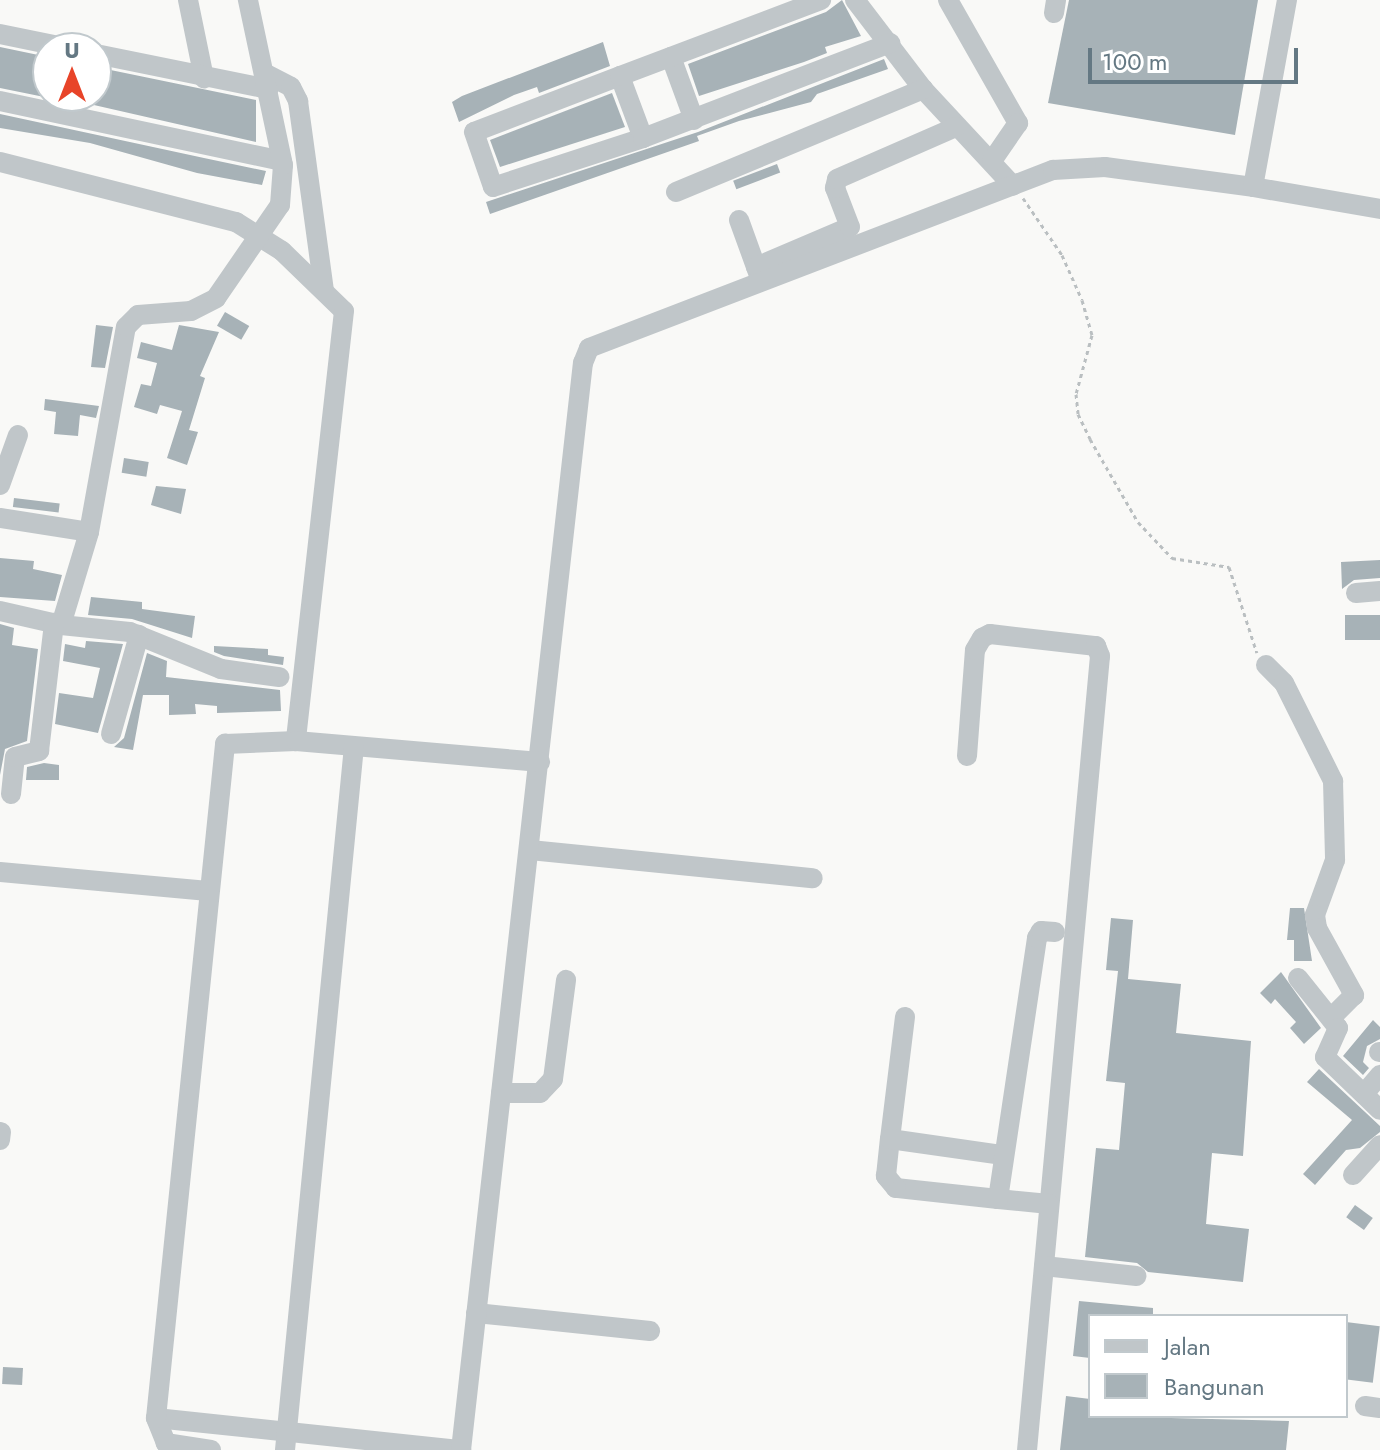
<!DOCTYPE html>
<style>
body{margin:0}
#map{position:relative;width:1380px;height:1450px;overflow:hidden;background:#f9f9f7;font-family:Jost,sans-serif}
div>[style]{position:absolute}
.building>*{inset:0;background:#a7b2b7;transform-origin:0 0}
.path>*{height:3px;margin-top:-1.5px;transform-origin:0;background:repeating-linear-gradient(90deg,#babfc1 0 4px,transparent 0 8px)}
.minor>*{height:20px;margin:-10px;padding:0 10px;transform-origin:10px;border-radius:10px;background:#c0c6c9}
span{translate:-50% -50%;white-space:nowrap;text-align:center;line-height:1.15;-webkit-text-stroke:8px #fff;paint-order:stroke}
.legend{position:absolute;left:1088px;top:1314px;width:260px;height:104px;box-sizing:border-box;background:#fff;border:2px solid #c1c9cd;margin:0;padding:10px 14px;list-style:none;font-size:24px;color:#647883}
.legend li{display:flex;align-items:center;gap:16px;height:40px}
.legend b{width:40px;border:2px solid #c1c9cd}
.north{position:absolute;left:32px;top:32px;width:80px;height:80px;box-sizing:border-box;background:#fff;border:2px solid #c1c9cd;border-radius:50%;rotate:0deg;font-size:22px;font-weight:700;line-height:32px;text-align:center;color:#647883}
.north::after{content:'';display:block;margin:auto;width:28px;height:36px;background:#e84429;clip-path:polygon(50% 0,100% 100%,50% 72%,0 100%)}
.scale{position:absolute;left:1088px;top:48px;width:210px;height:36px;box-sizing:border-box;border:4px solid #647883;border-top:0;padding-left:10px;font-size:24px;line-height:28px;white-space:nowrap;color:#647883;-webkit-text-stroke:6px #fff;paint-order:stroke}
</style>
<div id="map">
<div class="building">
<i style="clip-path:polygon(842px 0,861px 36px,825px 47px,827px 53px,804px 62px,699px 96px,688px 64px,826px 12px)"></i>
<i style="clip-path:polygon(1069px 0,1258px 0,1235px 135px,1048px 103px)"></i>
<i style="clip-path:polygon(603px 42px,610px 66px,539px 93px,537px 87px,514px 95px,459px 122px,452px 102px,462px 96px)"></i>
<i style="clip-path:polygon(0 47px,48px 57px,48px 96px,66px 96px,64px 101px,0 88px)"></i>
<i style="clip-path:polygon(884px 59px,888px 69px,817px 94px,811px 102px,739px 121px,697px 136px,699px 141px,490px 214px,486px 202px,698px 132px)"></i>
<i style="clip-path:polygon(96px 67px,256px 100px,256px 142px,72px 100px,72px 96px,96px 96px)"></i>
<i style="clip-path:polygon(612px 93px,625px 127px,500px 167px,490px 140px)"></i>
<i style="clip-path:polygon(0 114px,204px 158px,266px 171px,262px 185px,197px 173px,90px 143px,0 128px)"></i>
<i style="left:777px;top:164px;width:9px;height:47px;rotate:69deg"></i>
<i style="left:225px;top:312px;width:28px;height:16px;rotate:30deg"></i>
<i style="clip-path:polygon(96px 325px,113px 327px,105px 368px,91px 367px)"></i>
<i style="clip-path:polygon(179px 325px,219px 332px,200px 376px,205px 378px,189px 430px,198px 432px,187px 465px,167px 458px,182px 411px,160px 405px,157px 414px,134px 407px,141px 384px,151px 386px,157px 363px,137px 358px,141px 342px,172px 350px)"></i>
<i style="clip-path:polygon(45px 399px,99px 406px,96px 418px,80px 415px,78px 436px,54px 434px,56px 412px,44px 410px)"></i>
<i style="left:124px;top:458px;width:25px;height:15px;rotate:9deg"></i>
<i style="clip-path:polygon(156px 486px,186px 489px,181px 514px,151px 505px)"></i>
<i style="left:14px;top:498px;width:46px;height:9px;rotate:7deg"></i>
<i style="clip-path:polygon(0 558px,34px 561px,33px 569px,62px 575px,55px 601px,0 597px)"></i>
<i style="clip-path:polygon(1380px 560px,1380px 578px,1354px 580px,1342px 589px,1341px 562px)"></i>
<i style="clip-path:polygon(91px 597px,142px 602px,142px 609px,195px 616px,192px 638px,132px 619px,88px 615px)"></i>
<i style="left:1380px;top:615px;width:25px;height:35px;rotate:90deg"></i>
<i style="clip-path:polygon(0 624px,14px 628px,12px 645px,38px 649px,27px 741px,5px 749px,0 775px)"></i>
<i style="clip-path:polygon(86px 641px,123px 644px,98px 733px,55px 724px,59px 693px,93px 698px,100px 668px,63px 661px,65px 644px,85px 648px)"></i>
<i style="clip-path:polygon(214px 646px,268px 649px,268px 655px,284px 657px,283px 665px,224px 656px,214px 652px)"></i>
<i style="clip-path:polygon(147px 653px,167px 661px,166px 677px,280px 690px,281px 711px,217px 713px,217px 706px,195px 704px,196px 714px,169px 715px,169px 695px,143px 695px,133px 750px,114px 747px,124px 738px)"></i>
<i style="clip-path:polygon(44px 763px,59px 765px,59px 780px,26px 780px,27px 767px)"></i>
<i style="clip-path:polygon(1290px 908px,1304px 908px,1312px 961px,1294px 961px,1294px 940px,1287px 940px)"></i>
<i style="clip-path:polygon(1111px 918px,1133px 920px,1128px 979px,1181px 984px,1176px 1033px,1251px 1041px,1243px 1156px,1212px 1153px,1206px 1224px,1249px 1229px,1243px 1282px,1148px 1272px,1137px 1263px,1085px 1257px,1096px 1148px,1119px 1150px,1125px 1083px,1106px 1081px,1118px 971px,1106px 970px)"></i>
<i style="clip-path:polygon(1281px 972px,1321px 1028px,1304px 1044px,1290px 1028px,1296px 1022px,1275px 999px,1271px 1004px,1260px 993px)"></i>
<i style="clip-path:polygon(1373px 1020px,1380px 1027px,1380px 1039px,1367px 1046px,1363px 1062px,1369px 1068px,1363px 1075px,1343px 1056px)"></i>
<i style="clip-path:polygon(1319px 1069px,1380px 1126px,1380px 1132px,1360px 1148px,1346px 1150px,1315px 1185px,1303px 1174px,1352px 1120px,1307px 1082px)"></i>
<i style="left:1355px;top:1205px;width:22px;height:15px;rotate:36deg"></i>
<i style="clip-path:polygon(1079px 1301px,1153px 1308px,1153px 1316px,1090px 1316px,1090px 1358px,1073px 1356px)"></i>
<i style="left:1346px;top:1322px;width:34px;height:57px;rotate:7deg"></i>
<i style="left:3px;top:1367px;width:20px;height:17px;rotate:3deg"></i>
<i style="clip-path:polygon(1066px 1396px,1090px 1399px,1090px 1416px,1289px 1421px,1286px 1450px,1060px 1450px)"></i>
</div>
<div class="path">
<i style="left:1023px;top:198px;width:69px;rotate:55.6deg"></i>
<i style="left:1062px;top:255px;width:49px;rotate:66deg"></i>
<i style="left:1082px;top:300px;width:36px;rotate:74deg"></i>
<i style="left:1092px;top:335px;width:61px;rotate:105.2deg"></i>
<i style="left:1076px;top:394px;width:20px;rotate:84deg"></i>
<i style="left:1078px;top:414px;width:28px;rotate:64deg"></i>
<i style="left:1090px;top:439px;width:96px;rotate:60deg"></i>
<i style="left:1138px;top:522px;width:50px;rotate:46.6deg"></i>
<i style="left:1172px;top:558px;width:58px;rotate:9deg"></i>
<i style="left:1229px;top:567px;width:90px;rotate:72deg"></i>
</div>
<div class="minor">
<i style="left:188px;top:0;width:80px;rotate:78.4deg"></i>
<i style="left:855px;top:0;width:112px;rotate:52.6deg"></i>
<i style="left:923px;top:89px;width:132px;rotate:47.1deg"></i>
<i style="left:948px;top:0;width:142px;rotate:60.4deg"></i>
<i style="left:1018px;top:123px;width:46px;rotate:124.4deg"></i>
<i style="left:1054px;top:13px;width:13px;rotate:-81deg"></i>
<i style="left:0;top:34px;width:69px;rotate:11.6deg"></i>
<i style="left:96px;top:54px;width:176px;rotate:11.5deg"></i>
<i style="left:671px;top:57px;width:67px;rotate:69.9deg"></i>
<i style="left:264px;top:73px;width:30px;rotate:27deg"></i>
<i style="left:291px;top:87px;width:16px;rotate:63deg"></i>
<i style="left:298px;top:101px;width:191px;rotate:82.2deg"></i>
<i style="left:620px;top:76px;width:156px;rotate:159deg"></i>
<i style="left:474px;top:132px;width:58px;rotate:70.9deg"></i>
<i style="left:493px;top:187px;width:158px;rotate:-18.1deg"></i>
<i style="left:643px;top:138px;width:66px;rotate:-110.4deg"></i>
<i style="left:620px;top:76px;width:215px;rotate:-20.7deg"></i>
<i style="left:0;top:101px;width:288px;rotate:12deg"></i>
<i style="left:643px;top:138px;width:265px;rotate:-21deg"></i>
<i style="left:0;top:162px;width:244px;rotate:14.3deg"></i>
<i style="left:236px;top:222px;width:54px;rotate:32.2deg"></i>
<i style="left:282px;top:251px;width:86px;rotate:44.1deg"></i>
<i style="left:344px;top:311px;width:433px;rotate:96.4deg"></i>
<i style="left:1253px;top:187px;width:129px;rotate:9.8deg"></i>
<i style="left:676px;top:192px;width:268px;rotate:-22.6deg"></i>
<i style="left:739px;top:220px;width:62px;rotate:70.1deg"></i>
<i style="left:756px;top:267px;width:102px;rotate:-23.1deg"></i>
<i style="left:850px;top:227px;width:42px;rotate:-111deg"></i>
<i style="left:835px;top:188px;width:9px;rotate:-77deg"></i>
<i style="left:837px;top:179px;width:130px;rotate:-23.6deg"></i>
<i style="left:0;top:485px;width:53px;rotate:-70.2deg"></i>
<i style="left:0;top:518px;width:90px;rotate:8.9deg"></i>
<i style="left:1356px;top:593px;width:24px;rotate:-5deg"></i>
<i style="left:0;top:611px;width:63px;rotate:12.9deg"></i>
<i style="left:61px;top:625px;width:69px;rotate:5.8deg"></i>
<i style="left:130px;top:632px;width:98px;rotate:22.1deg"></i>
<i style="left:221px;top:669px;width:59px;rotate:7.9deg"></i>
<i style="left:61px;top:625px;width:97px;rotate:-73.2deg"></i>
<i style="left:89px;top:532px;width:208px;rotate:-79.8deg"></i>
<i style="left:126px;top:327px;width:17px;rotate:-45deg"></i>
<i style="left:138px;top:315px;width:53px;rotate:-4.3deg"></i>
<i style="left:191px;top:311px;width:28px;rotate:-27deg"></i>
<i style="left:216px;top:298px;width:113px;rotate:-55.5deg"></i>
<i style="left:280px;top:205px;width:40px;rotate:-85.7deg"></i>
<i style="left:283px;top:165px;width:169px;rotate:-102deg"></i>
<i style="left:1266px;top:665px;width:25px;rotate:45deg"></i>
<i style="left:1284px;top:683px;width:110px;rotate:63.4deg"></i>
<i style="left:1333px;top:781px;width:79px;rotate:88.5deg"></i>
<i style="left:1335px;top:860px;width:59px;rotate:110deg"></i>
<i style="left:1315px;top:915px;width:13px;rotate:81deg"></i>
<i style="left:1317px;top:928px;width:77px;rotate:61.1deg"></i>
<i style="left:1354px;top:995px;width:31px;rotate:135deg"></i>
<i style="left:111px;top:734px;width:103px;rotate:-74.2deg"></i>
<i style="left:967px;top:756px;width:106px;rotate:-85.7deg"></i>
<i style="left:975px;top:650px;width:14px;rotate:-60deg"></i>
<i style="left:982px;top:638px;width:9px;rotate:-27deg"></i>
<i style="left:990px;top:634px;width:107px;rotate:6.5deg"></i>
<i style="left:1096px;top:646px;width:11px;rotate:68deg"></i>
<i style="left:1100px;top:656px;width:797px;rotate:95.25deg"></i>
<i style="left:11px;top:794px;width:37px;rotate:-84deg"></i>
<i style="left:15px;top:757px;width:25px;rotate:-14deg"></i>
<i style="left:39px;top:751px;width:129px;rotate:-83.3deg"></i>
<i style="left:530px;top:850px;width:284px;rotate:5.7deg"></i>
<i style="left:0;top:872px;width:209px;rotate:5.2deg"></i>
<i style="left:1298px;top:978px;width:64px;rotate:51.3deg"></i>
<i style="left:1338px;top:1028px;width:32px;rotate:114deg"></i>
<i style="left:1325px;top:1057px;width:76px;rotate:43.9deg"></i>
<i style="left:1379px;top:1052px;width:1px"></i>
<i style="left:501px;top:1093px;width:39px"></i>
<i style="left:540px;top:1093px;width:19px;rotate:-47deg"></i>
<i style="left:553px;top:1079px;width:100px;rotate:-82.5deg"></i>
<i style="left:1364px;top:1094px;width:25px;rotate:-50deg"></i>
<i style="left:890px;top:1139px;width:123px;rotate:-83deg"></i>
<i style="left:0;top:1140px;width:8px;rotate:-83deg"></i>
<i style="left:1353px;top:1175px;width:40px;rotate:-48deg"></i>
<i style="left:998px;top:1199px;width:103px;rotate:-173.8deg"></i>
<i style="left:896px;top:1188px;width:16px;rotate:-130deg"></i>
<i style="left:886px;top:1176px;width:37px;rotate:-84deg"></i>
<i style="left:890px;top:1139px;width:114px;rotate:8.1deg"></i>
<i style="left:1049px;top:1204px;width:51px;rotate:-174.4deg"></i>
<i style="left:998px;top:1199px;width:264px;rotate:-81.5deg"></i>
<i style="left:1037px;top:938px;width:8px;rotate:-60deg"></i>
<i style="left:1041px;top:931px;width:14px;rotate:4deg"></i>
<i style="left:1044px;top:1266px;width:93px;rotate:6.2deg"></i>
<i style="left:476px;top:1313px;width:175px;rotate:5.9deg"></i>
<i style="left:1365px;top:1406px;width:15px;rotate:8deg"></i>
<i style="left:156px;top:1418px;width:307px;rotate:6deg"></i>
<i style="left:461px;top:1450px;width:1094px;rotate:-83.6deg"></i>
<i style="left:583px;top:363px;width:16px;rotate:-68deg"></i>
<i style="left:589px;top:348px;width:497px;rotate:-21deg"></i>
<i style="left:1053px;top:170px;width:52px;rotate:-3.3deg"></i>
<i style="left:1105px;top:167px;width:149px;rotate:7.7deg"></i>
<i style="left:1253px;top:187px;width:190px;rotate:-79.7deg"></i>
<i style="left:211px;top:1450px;width:46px;rotate:-171.2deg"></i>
<i style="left:166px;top:1443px;width:27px;rotate:-112deg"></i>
<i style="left:156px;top:1418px;width:678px;rotate:-84.15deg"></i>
<i style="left:225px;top:744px;width:71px;rotate:-2.4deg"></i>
<i style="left:296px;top:741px;width:245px;rotate:4.9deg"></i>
<i style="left:285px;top:1450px;width:707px;rotate:-84.4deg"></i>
</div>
<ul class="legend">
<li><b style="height:10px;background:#c0c6c9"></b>Jalan</li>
<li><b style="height:22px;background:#a7b2b7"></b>Bangunan</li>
</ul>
<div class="north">U</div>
<div class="scale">100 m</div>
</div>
